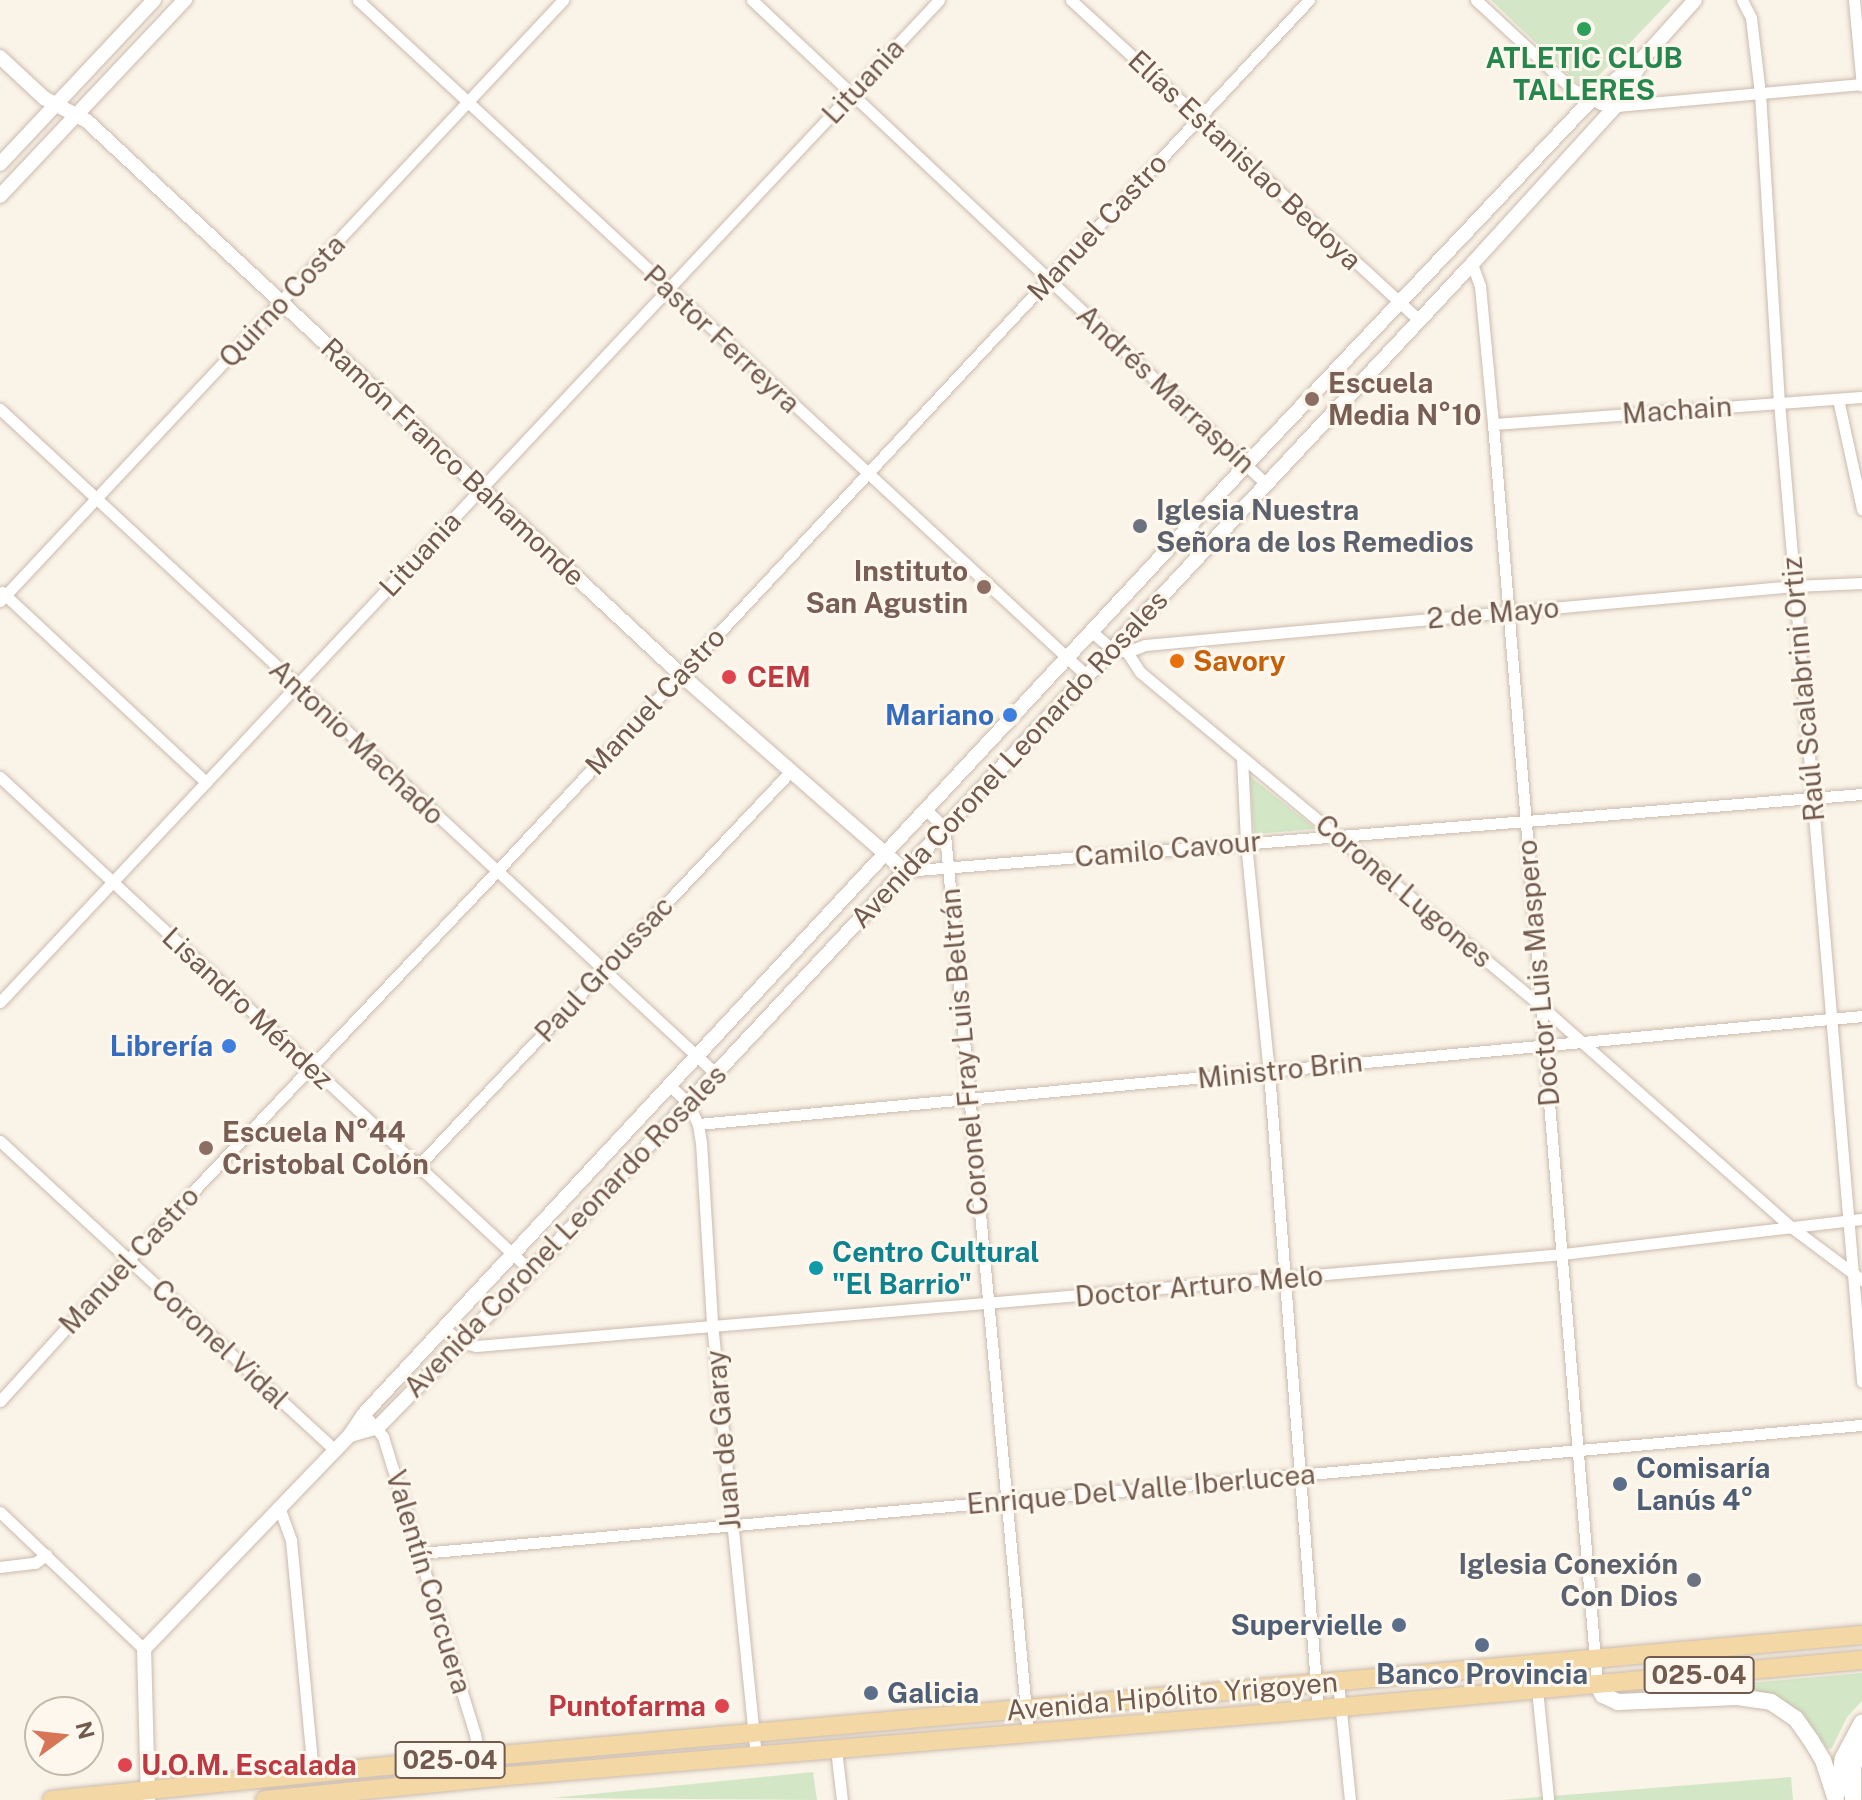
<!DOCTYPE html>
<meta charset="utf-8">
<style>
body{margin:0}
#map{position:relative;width:1862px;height:1800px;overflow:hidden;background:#faf3e7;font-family:"Public Sans",sans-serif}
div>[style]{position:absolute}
.green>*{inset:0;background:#d3e7c6}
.roads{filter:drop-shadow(0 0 2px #cbbbae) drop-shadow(0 0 2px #cbbbae)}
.minor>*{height:11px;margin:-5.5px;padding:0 5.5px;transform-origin:5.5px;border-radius:5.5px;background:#fff}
.tertiary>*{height:14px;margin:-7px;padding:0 7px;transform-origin:7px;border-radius:7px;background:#fff}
.secondary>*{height:16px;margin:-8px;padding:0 8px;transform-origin:8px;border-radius:8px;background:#fff}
.primary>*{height:18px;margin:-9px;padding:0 9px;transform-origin:9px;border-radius:9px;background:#f3d7a5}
.dots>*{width:22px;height:22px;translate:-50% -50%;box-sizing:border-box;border:4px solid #fdf7ed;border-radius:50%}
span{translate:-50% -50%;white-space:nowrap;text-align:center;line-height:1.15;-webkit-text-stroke:6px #fdf7ed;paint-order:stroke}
.shield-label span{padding:2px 6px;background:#fdf7ed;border:2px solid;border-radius:6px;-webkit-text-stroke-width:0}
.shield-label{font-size:26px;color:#725b4e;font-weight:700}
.leisure-label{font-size:28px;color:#27864d;font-weight:700}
.street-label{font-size:28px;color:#725b4e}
.education-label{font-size:28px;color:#785e54;font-weight:700}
.left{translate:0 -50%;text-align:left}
.right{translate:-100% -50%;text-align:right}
.worship-label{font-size:28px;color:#5b616d;font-weight:700}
.food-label{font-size:28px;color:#c56008;font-weight:700}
.health-label{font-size:28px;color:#be3a42;font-weight:700}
.shop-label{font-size:28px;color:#366cbe;font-weight:700}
.culture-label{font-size:28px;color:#0d838f;font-weight:700}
.service-label{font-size:28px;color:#4e5e75;font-weight:700}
.north{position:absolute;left:24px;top:1696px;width:80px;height:80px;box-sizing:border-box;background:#fdf7ed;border:2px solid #c5b9ad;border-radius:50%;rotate:75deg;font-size:22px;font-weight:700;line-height:32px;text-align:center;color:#725b4e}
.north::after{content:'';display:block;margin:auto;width:28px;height:36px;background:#d97557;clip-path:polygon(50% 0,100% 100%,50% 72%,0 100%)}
</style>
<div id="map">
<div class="green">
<i style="clip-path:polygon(1491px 0,1671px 0,1585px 90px)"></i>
<i style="clip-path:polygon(1250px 776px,1316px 829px,1254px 834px)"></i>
<i style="clip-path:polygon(1862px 1673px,1862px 1701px,1847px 1717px,1832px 1748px,1828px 1749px,1794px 1709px,1767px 1694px,1751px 1689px,1671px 1690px)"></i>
<i style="clip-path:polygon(813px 1772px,817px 1800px,552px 1798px)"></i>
<i style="clip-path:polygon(1791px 1777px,1793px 1800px,1503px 1800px)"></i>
</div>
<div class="roads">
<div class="minor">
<i style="left:358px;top:0;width:994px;rotate:42.84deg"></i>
<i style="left:752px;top:0;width:703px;rotate:43.27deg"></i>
<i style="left:1071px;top:0;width:473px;rotate:42.6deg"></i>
<i style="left:1476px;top:0;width:131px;rotate:42.8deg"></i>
<i style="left:1572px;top:89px;width:33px;rotate:27deg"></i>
<i style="left:1601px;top:104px;width:15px;rotate:8deg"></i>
<i style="left:1616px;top:106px;width:247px;rotate:-5.1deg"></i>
<i style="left:1742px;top:0;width:20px;rotate:63deg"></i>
<i style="left:1751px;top:18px;width:76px;rotate:83.2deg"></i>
<i style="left:1760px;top:93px;width:310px;rotate:86.5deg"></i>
<i style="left:1779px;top:402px;width:983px;rotate:85.15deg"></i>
<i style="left:1854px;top:0;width:86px;rotate:84.7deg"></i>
<i style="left:1472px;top:264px;width:23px;rotate:70deg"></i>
<i style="left:1480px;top:286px;width:139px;rotate:84.6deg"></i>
<i style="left:1493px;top:424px;width:1264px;rotate:85.28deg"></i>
<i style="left:1838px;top:399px;width:113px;rotate:77.7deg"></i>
<i style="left:0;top:409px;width:976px;rotate:42.88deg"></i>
<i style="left:1493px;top:424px;width:370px;rotate:-4.2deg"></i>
<i style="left:2px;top:592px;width:279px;rotate:43deg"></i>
<i style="left:0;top:601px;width:824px;rotate:-46.87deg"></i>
<i style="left:1091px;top:631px;width:28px;rotate:41deg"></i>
<i style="left:1112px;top:649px;width:15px;rotate:11deg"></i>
<i style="left:1127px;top:652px;width:24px;rotate:57deg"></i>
<i style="left:1140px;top:672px;width:520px;rotate:39.78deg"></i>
<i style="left:1540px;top:1005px;width:335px;rotate:41.5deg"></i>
<i style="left:1791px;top:1227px;width:89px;rotate:36.7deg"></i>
<i style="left:1127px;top:652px;width:19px;rotate:-21deg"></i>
<i style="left:1145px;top:645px;width:652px;rotate:-5.19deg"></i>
<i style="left:1794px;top:586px;width:68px;rotate:-2.5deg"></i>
<i style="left:1242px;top:757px;width:86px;rotate:87.3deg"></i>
<i style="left:1246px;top:843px;width:230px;rotate:84.3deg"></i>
<i style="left:1269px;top:1072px;width:640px;rotate:85.61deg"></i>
<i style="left:0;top:777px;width:725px;rotate:42.93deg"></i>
<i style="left:926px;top:810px;width:25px;rotate:43deg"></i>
<i style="left:944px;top:827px;width:7px;rotate:82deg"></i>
<i style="left:945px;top:834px;width:902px;rotate:84.72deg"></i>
<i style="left:905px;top:871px;width:960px;rotate:-4.6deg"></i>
<i style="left:0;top:1002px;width:1373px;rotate:-46.86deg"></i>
<i style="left:669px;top:1085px;width:26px;rotate:43deg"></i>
<i style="left:688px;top:1103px;width:23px;rotate:65deg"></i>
<i style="left:698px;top:1124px;width:18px;rotate:81deg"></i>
<i style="left:701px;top:1142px;width:181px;rotate:86.5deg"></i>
<i style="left:712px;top:1323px;width:434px;rotate:84.2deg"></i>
<i style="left:698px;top:1124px;width:1169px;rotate:-5.3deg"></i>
<i style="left:0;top:1141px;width:454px;rotate:42.7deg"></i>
<i style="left:418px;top:1166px;width:542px;rotate:-46.65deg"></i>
<i style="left:445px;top:1329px;width:20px;rotate:41deg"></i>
<i style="left:460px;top:1342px;width:16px;rotate:14deg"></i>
<i style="left:476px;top:1346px;width:1091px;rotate:-4.84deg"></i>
<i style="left:1563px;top:1254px;width:301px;rotate:-6.7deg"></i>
<i style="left:0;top:1401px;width:190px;rotate:-47.8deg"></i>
<i style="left:128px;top:1260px;width:535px;rotate:-46.52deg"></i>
<i style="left:496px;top:872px;width:1192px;rotate:-47.01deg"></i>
<i style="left:364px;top:1414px;width:30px;rotate:50deg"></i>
<i style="left:383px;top:1437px;width:311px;rotate:72.8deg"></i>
<i style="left:475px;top:1734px;width:23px;rotate:80deg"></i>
<i style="left:279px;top:1507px;width:35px;rotate:70deg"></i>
<i style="left:291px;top:1540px;width:235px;rotate:84.6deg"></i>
<i style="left:0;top:1512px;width:199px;rotate:43.6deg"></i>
<i style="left:421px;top:1553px;width:1447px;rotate:-5.08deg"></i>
<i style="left:0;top:1567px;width:35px;rotate:-7deg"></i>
<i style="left:35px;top:1563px;width:14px;rotate:-36deg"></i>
<i style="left:1338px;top:1682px;width:119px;rotate:84.2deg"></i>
<i style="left:1537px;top:1689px;width:110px;rotate:84.2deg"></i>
<i style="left:836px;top:1749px;width:51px;rotate:83.3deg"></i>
</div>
<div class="tertiary">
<i style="left:0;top:57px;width:60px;rotate:43deg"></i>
<i style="left:44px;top:98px;width:49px;rotate:28.1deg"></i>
<i style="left:87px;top:121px;width:811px;rotate:43deg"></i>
<i style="left:680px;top:674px;width:299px;rotate:41.2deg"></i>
<i style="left:0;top:164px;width:225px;rotate:-46.8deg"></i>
<i style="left:0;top:196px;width:270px;rotate:-46.7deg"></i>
<i style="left:350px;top:1435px;width:29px;rotate:-16deg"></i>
<i style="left:378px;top:1427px;width:219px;rotate:-45.6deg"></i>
<i style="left:531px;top:1271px;width:1378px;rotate:-46.94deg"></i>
<i style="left:1472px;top:264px;width:214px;rotate:-47.7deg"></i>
<i style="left:1616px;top:106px;width:48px;rotate:-59.7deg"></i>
<i style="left:148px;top:1800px;width:151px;rotate:-91.5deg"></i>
<i style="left:144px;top:1649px;width:297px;rotate:-46.1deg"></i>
<i style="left:350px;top:1435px;width:25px;rotate:-56deg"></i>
<i style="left:364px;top:1414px;width:1297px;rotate:-47.09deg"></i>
<i style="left:1247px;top:464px;width:501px;rotate:-46.62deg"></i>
<i style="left:1591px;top:100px;width:68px;rotate:-39.1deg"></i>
<i style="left:1644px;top:57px;width:76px;rotate:-48.2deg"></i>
</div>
<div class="secondary">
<i style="left:1597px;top:1684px;width:13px;rotate:61deg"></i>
<i style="left:1603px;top:1695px;width:17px;rotate:25deg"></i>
<i style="left:1618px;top:1702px;width:119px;rotate:-2.4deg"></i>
<i style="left:1737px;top:1697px;width:34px;rotate:8deg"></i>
<i style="left:1771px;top:1702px;width:30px;rotate:34deg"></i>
<i style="left:1796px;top:1719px;width:28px;rotate:55deg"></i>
<i style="left:1812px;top:1742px;width:21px;rotate:59deg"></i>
<i style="left:1823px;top:1760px;width:42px;rotate:72deg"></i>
<i style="left:1838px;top:1792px;width:34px;rotate:-82deg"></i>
<i style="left:1843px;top:1758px;width:40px;rotate:-62deg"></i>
<i style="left:1853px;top:1800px;width:33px;rotate:-90deg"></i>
<i style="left:1853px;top:1767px;width:25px;rotate:-69deg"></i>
</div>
<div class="primary">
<i style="left:52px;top:1800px;width:429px;rotate:-5.8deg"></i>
<i style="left:479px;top:1757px;width:1388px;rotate:-5.04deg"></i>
<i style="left:265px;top:1800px;width:232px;rotate:-5.7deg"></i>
<i style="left:496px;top:1777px;width:816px;rotate:-4.71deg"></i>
<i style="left:1309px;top:1710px;width:555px;rotate:-5.17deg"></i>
</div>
</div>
<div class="dots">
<i style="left:1584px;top:29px;background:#2e9e5b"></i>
<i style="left:1312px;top:399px;background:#8d6e63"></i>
<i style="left:1140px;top:526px;background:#6b7280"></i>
<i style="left:984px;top:587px;background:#8d6e63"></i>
<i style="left:1177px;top:661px;background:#e8710a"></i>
<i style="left:729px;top:677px;background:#e0444e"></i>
<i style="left:1010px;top:715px;background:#3f7fe0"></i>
<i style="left:229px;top:1046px;background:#3f7fe0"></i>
<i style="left:206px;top:1148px;background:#8d6e63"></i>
<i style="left:816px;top:1268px;background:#0f9aa8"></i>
<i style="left:1620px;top:1484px;background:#5c6f8a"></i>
<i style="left:1694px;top:1580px;background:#6b7280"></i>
<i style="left:1399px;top:1625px;background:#5c6f8a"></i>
<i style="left:1482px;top:1645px;background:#5c6f8a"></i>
<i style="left:871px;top:1693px;background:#5c6f8a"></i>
<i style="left:722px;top:1706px;background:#e0444e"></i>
<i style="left:125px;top:1765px;background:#e0444e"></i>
</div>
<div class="shield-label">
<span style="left:1699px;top:1675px">025-04</span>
<span style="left:450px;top:1760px">025-04</span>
</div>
<div class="leisure-label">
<span style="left:1584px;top:74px">ATLETIC CLUB<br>TALLERES</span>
</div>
<div class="street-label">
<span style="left:863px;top:81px;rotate:-47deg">Lituania</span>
<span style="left:1245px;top:160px;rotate:43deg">Elías Estanislao Bedoya</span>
<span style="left:1097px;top:227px;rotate:-47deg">Manuel Castro</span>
<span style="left:282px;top:301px;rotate:-47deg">Quirno Costa</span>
<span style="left:722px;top:339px;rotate:43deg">Pastor Ferreyra</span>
<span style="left:1166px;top:389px;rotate:43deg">Andrés Marraspín</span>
<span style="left:1677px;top:410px;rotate:-4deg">Machain</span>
<span style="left:453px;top:462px;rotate:43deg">Ramón Franco Bahamonde</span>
<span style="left:420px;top:554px;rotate:-47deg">Lituania</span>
<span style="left:1493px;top:613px;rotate:-5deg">2 de Mayo</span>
<span style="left:1803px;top:689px;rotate:-95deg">Raúl Scalabrini Ortiz</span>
<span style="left:655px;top:701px;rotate:-47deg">Manuel Castro</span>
<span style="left:357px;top:742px;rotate:43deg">Antonio Machado</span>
<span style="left:1009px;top:759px;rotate:-47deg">Avenida Coronel Leonardo Rosales</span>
<span style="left:1168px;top:849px;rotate:-5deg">Camilo Cavour</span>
<span style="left:1404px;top:891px;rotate:40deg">Coronel Lugones</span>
<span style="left:604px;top:969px;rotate:-47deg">Paul Groussac</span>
<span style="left:1538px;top:973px;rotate:-95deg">Doctor Luis Maspero</span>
<span style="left:248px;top:1008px;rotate:43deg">Lisandro Méndez</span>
<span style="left:964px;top:1052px;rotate:-95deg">Coronel Fray Luis Beltrán</span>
<span style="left:1280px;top:1070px;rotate:-6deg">Ministro Brin</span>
<span style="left:565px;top:1231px;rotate:-46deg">Avenida Coronel Leonardo Rosales</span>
<span style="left:129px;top:1260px;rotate:-47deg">Manuel Castro</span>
<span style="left:1199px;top:1286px;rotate:-5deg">Doctor Arturo Melo</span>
<span style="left:220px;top:1344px;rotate:43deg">Coronel Vidal</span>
<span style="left:723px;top:1440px;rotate:-95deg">Juan de Garay</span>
<span style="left:1141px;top:1489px;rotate:-5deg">Enrique Del Valle Iberlucea</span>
<span style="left:429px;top:1582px;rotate:73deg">Valentín Corcuera</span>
<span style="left:1172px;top:1696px;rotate:-5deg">Avenida Hipólito Yrigoyen</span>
</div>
<div class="education-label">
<span class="left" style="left:1328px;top:399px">Escuela<br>Media N°10</span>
<span class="right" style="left:968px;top:587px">Instituto<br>San Agustin</span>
<span class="left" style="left:222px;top:1148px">Escuela N°44<br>Cristobal Colón</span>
</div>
<div class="worship-label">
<span class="left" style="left:1156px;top:526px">Iglesia Nuestra<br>Señora de los Remedios</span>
<span class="right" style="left:1678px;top:1580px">Iglesia Conexión<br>Con Dios</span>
</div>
<div class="food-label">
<span class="left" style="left:1193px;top:661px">Savory</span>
</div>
<div class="health-label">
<span class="left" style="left:747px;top:677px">CEM</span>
<span class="right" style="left:706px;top:1706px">Puntofarma</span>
<span class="left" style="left:141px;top:1765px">U.O.M. Escalada</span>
</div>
<div class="shop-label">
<span class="right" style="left:994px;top:715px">Mariano</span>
<span class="right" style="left:213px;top:1046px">Librería</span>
</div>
<div class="culture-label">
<span class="left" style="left:832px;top:1268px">Centro Cultural<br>"El Barrio"</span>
</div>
<div class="service-label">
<span class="left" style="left:1636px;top:1484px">Comisaría<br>Lanús 4°</span>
<span class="right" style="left:1383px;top:1625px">Supervielle</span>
<span style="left:1482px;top:1674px">Banco Provincia</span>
<span class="left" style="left:887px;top:1693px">Galicia</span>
</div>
<div class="north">N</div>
</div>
